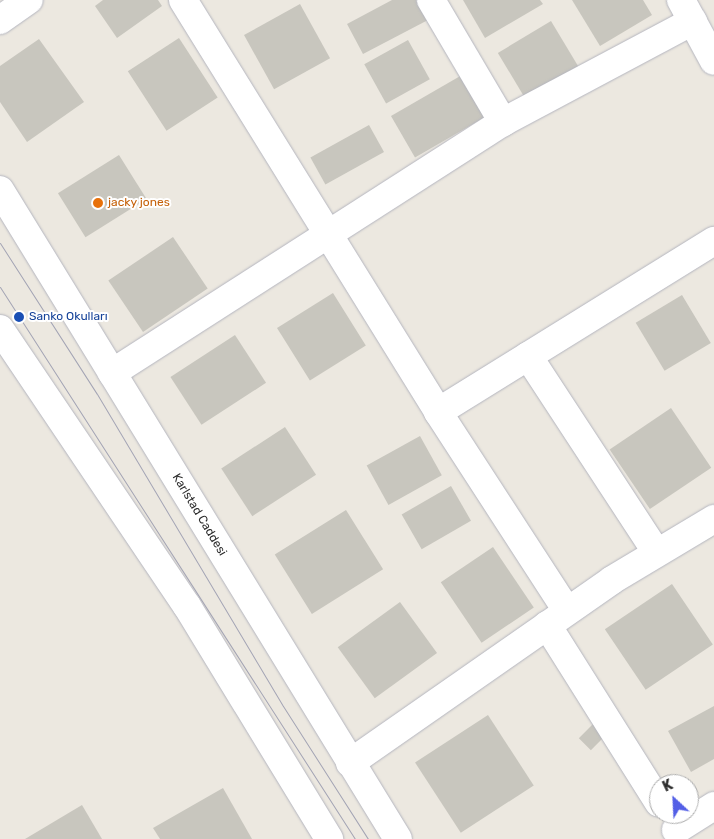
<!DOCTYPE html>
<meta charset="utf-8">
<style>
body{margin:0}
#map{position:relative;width:714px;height:839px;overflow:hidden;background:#ece8e0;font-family:Rubik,sans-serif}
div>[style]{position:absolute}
.building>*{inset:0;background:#c8c6be;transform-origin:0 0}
.roads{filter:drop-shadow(0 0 1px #b4b5be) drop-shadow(0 0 1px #b4b5be)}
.minor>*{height:28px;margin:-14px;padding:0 14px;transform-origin:14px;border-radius:14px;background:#fff}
.tram>*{height:1px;margin:-0.5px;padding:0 0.5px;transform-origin:0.5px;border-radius:0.5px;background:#a3a4b4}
.dots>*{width:14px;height:14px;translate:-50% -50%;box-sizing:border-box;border:2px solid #fff;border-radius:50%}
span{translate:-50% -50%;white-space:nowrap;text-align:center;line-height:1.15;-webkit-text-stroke:4px #fff;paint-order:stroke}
.food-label{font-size:12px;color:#c56008}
.left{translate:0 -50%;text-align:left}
.transit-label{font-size:12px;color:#164399}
.street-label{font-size:12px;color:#2c2c2c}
.north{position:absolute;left:649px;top:774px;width:50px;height:50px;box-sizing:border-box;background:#fff;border:1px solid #ababab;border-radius:50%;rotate:335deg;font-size:14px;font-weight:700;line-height:20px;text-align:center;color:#2c2c2c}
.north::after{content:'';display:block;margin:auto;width:18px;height:22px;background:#535fe6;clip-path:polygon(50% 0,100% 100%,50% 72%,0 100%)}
</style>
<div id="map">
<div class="building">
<i style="clip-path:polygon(103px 0,158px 0,162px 6px,117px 38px,95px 6px)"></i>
<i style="clip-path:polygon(392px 0,418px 0,428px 20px,363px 54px,347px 24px)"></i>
<i style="clip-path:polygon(463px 0,540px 0,543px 4px,485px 38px)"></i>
<i style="clip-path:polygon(572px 0,643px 0,652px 15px,600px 46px)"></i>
<i style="left:300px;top:4px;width:62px;height:64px;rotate:61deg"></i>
<i style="left:551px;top:21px;width:54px;height:62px;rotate:59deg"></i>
<i style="left:179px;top:38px;width:71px;height:61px;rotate:57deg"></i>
<i style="clip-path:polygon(39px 39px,84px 102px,27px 142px,0 102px,0 66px)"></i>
<i style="left:408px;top:40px;width:45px;height:50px;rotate:61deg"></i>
<i style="left:462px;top:75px;width:48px;height:82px;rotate:60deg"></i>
<i style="left:369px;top:125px;width:31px;height:67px;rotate:61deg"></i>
<i style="left:119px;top:155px;width:52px;height:72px;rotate:58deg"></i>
<i style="left:173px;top:237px;width:62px;height:78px;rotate:56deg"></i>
<i style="left:333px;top:293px;width:62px;height:66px;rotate:58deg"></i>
<i style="left:682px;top:295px;width:56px;height:54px;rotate:59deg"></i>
<i style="left:235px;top:335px;width:57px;height:77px;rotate:57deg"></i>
<i style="left:671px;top:408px;width:72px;height:74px;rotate:56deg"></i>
<i style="left:285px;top:427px;width:57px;height:76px;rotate:57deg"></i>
<i style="left:420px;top:436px;width:45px;height:61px;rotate:61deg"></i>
<i style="left:451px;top:486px;width:40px;height:57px;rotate:60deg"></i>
<i style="left:346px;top:510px;width:70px;height:84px;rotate:58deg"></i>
<i style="left:493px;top:547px;width:73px;height:63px;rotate:56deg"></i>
<i style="left:672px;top:584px;width:73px;height:81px;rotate:56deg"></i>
<i style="left:400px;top:602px;width:63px;height:77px;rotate:54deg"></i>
<i style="clip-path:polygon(714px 706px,714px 759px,691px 772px,668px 731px)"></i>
<i style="left:488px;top:715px;width:84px;height:87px;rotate:57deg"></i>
<i style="left:593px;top:724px;width:17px;height:20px;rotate:45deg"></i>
<i style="clip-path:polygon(223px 788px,252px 839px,160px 839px,153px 828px)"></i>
<i style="clip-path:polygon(82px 805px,102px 839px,25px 839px)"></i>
</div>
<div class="roads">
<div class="minor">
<i style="left:183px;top:0;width:485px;rotate:58.2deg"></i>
<i style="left:438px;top:412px;width:325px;rotate:-31.8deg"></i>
<i style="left:431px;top:0;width:142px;rotate:59.5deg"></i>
<i style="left:681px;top:0;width:69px;rotate:61.6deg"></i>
<i style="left:0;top:20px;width:35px;rotate:-35deg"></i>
<i style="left:0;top:190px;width:761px;rotate:58.48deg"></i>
<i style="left:0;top:329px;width:334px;rotate:56deg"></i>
<i style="left:187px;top:606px;width:273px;rotate:58.6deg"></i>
<i style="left:528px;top:356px;width:235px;rotate:56.8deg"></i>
<i style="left:112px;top:373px;width:465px;rotate:-32.7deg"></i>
<i style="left:503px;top:122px;width:215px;rotate:-28deg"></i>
<i style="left:438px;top:412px;width:237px;rotate:57deg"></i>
<i style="left:547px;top:625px;width:210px;rotate:57.8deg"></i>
<i style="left:350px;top:763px;width:320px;rotate:-34.9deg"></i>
<i style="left:612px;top:580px;width:119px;rotate:-30.9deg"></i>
<i style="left:676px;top:830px;width:45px;rotate:-32.3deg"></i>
</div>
</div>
<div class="tram">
<i style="left:0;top:243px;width:179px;rotate:57.3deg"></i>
<i style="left:97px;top:394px;width:363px;rotate:59.2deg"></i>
<i style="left:283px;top:706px;width:158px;rotate:57.4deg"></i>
<i style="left:0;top:287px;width:656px;rotate:57.25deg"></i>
</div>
<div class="dots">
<i style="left:98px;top:203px;background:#e8710a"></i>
<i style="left:19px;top:317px;background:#1a4fb4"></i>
</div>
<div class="food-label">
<span class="left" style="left:108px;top:203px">jacky jones</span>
</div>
<div class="transit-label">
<span class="left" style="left:29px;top:317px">Sanko Okulları</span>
</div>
<div class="street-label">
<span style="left:199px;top:515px;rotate:59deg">Karlstad Caddesi</span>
</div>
<div class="north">K</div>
</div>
